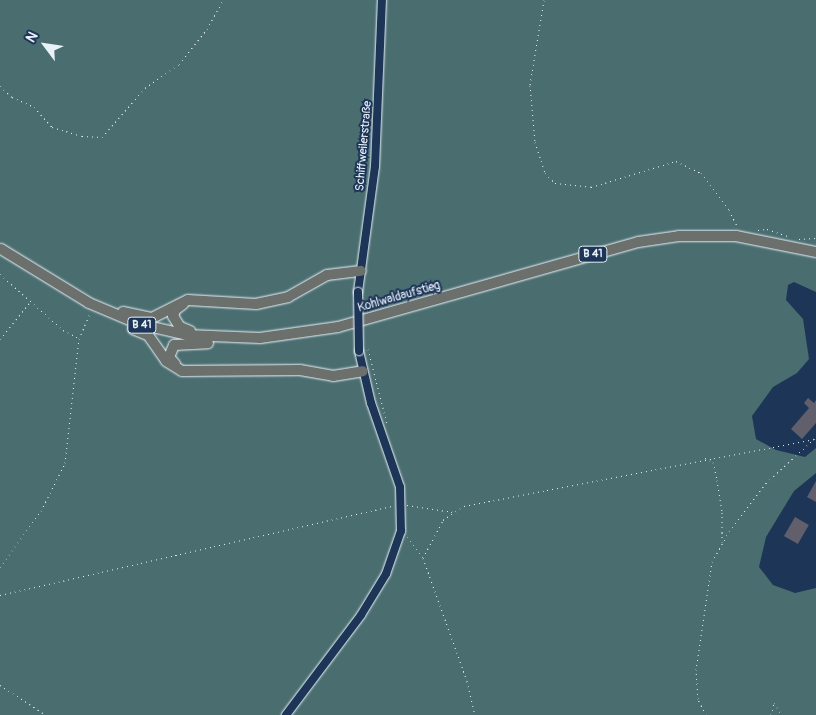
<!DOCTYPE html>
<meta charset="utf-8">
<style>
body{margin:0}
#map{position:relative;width:816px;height:715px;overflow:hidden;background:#1d3557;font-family:Pangolin,sans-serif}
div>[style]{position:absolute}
.green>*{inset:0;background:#4a6e70}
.building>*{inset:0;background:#625f6c;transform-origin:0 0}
.path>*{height:1px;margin-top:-0.5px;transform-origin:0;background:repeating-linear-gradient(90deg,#e8f1f8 0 1px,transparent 0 5px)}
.roads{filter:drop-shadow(0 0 1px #e8f1f8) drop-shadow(0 0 1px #e8f1f8)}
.minor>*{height:8px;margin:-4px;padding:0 4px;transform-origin:4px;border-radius:4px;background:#1d3557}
.major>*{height:10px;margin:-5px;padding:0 5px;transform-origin:5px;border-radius:5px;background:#6c706d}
.bridges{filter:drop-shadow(0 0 1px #e8f1f8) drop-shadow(0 0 1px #e8f1f8)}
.minor-bridge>*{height:8px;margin:-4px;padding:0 4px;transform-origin:4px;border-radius:4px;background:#1d3557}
span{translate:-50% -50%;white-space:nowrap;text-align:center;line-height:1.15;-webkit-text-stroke:4px #1d3557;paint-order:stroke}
.shield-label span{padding:1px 4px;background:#1d3557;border:1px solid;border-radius:4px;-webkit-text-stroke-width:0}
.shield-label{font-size:11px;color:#e8f1f8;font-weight:700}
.street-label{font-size:12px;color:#e8f1f8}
.north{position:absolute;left:20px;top:20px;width:50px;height:50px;-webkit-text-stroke:4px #1d3557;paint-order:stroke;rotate:301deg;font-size:14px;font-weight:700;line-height:20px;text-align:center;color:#e8f1f8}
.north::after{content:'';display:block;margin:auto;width:18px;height:22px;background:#e8f1f8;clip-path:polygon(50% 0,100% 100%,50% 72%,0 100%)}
</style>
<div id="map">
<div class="green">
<i style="clip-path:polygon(0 0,816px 0,816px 292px,794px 282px,788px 285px,786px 300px,803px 319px,809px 359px,797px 373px,773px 387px,752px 416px,756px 439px,776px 450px,805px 457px,816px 448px,816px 473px,794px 491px,766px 537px,759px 567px,773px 585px,795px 593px,816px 588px,816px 715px,0 715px)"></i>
</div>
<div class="building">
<i style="clip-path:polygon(808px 398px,814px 403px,816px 400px,816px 423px,802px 439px,791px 429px,809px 408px,804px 403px)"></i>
<i style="clip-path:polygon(816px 481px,816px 502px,807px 497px)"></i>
<i style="left:795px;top:517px;width:16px;height:22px;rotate:30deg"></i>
</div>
<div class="path">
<i style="left:544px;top:0;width:86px;rotate:99.4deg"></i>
<i style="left:530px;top:85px;width:57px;rotate:85deg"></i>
<i style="left:535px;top:142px;width:33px;rotate:72deg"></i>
<i style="left:545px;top:173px;width:14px;rotate:45deg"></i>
<i style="left:555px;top:183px;width:36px;rotate:6deg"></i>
<i style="left:591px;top:187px;width:89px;rotate:-17deg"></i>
<i style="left:676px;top:161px;width:28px;rotate:26deg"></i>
<i style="left:701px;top:173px;width:46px;rotate:52.9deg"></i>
<i style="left:729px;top:210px;width:18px;rotate:63deg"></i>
<i style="left:0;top:86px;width:16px;rotate:43deg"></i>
<i style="left:12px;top:97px;width:24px;rotate:24deg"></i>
<i style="left:34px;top:107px;width:27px;rotate:48deg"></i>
<i style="left:52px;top:127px;width:31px;rotate:17deg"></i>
<i style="left:82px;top:136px;width:20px;rotate:3deg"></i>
<i style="left:102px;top:137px;width:65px;rotate:-48.7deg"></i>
<i style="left:145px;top:88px;width:42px;rotate:-35.2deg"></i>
<i style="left:179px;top:64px;width:45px;rotate:-51.3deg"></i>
<i style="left:207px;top:29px;width:33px;rotate:-61deg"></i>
<i style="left:758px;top:230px;width:9px;rotate:-6deg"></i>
<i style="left:767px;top:229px;width:24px;rotate:19deg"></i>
<i style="left:799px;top:239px;width:17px;rotate:-3deg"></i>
<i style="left:0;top:274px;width:84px;rotate:41.6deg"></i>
<i style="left:63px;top:330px;width:18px;rotate:27deg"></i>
<i style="left:0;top:339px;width:49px;rotate:-50.8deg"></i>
<i style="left:368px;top:349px;width:77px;rotate:75.8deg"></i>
<i style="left:705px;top:458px;width:9px;rotate:27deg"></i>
<i style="left:713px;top:462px;width:18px;rotate:77deg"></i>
<i style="left:717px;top:480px;width:32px;rotate:81deg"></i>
<i style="left:722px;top:512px;width:30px;rotate:90deg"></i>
<i style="left:407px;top:505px;width:47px;rotate:8.7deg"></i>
<i style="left:407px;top:537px;width:26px;rotate:53deg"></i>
<i style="left:423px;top:558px;width:131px;rotate:70.3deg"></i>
<i style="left:467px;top:681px;width:35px;rotate:77deg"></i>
<i style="left:423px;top:558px;width:43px;rotate:-62.2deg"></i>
<i style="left:443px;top:520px;width:25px;rotate:-34deg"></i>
<i style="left:464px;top:506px;width:357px;rotate:-10.8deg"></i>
<i style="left:0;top:567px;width:69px;rotate:-53.8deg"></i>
<i style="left:41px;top:511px;width:54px;rotate:-63.4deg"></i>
<i style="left:65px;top:463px;width:125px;rotate:-83.6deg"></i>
<i style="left:79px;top:339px;width:28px;rotate:-67deg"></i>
<i style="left:0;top:595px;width:403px;rotate:-12.8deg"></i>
<i style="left:0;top:685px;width:55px;rotate:33.1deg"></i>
<i style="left:706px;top:715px;width:18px;rotate:-117deg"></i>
<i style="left:698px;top:699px;width:29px;rotate:-94deg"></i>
<i style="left:696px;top:670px;width:109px;rotate:-81.6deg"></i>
<i style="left:712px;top:562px;width:35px;rotate:-61deg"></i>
<i style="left:729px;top:531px;width:61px;rotate:-52.4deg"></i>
<i style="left:766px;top:483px;width:68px;rotate:-42.6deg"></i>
<i style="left:771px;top:715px;width:12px;rotate:-76deg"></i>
<i style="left:774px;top:703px;width:14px;rotate:56deg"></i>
</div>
<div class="roads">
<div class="minor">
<i style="left:358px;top:292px;width:127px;rotate:-82.3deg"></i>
<i style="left:375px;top:166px;width:166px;rotate:-87.6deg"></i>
<i style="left:286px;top:715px;width:125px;rotate:-53.1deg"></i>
<i style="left:361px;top:615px;width:48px;rotate:-58.6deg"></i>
<i style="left:386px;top:574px;width:46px;rotate:-70.8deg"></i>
<i style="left:401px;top:531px;width:44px;rotate:-91.3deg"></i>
<i style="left:400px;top:487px;width:89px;rotate:-109deg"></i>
<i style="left:371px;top:403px;width:53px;rotate:-103deg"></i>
</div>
<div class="major">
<i style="left:1px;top:249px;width:103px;rotate:31.5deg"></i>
<i style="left:89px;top:303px;width:54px;rotate:22.8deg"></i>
<i style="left:139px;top:324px;width:49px;rotate:12.9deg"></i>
<i style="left:187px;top:335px;width:73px;rotate:2.4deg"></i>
<i style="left:260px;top:338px;width:79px;rotate:-8deg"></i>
<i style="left:338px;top:327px;width:312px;rotate:-15.8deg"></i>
<i style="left:638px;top:242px;width:41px;rotate:-8.3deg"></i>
<i style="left:679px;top:236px;width:57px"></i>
<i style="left:736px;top:236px;width:82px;rotate:11.3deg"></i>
<i style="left:183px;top:304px;width:10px;rotate:143deg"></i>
<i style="left:175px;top:310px;width:6px;rotate:108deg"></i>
<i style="left:173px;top:316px;width:13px;rotate:58deg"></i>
<i style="left:180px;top:327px;width:11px;rotate:22deg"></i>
<i style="left:123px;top:312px;width:30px;rotate:12deg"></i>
<i style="left:152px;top:318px;width:40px;rotate:-26.6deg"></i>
<i style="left:188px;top:300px;width:68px;rotate:3.4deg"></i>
<i style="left:256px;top:304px;width:33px;rotate:-12deg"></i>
<i style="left:288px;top:297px;width:45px;rotate:-29.4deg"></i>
<i style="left:327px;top:275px;width:34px;rotate:-7deg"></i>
<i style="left:133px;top:329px;width:16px;rotate:22deg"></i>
<i style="left:148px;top:335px;width:32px;rotate:55deg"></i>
<i style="left:166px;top:361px;width:19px;rotate:32deg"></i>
<i style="left:182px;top:371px;width:118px;rotate:-0.5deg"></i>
<i style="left:300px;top:370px;width:34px;rotate:10deg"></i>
<i style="left:333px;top:376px;width:30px;rotate:-9deg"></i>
<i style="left:175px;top:364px;width:9px;rotate:-131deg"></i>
<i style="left:169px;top:357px;width:13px;rotate:-67deg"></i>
<i style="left:174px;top:345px;width:34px;rotate:-3deg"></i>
</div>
</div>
<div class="bridges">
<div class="minor-bridge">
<i style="left:358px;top:292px;width:59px;rotate:89deg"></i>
</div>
</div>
<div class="shield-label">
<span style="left:593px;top:254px">B 41</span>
<span style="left:142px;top:325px">B 41</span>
</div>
<div class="street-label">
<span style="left:364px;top:146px;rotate:-85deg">Schiffweilerstraße</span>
<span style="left:399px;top:297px;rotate:-16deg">Kohlwaldaufstieg</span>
</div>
<div class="north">N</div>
</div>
